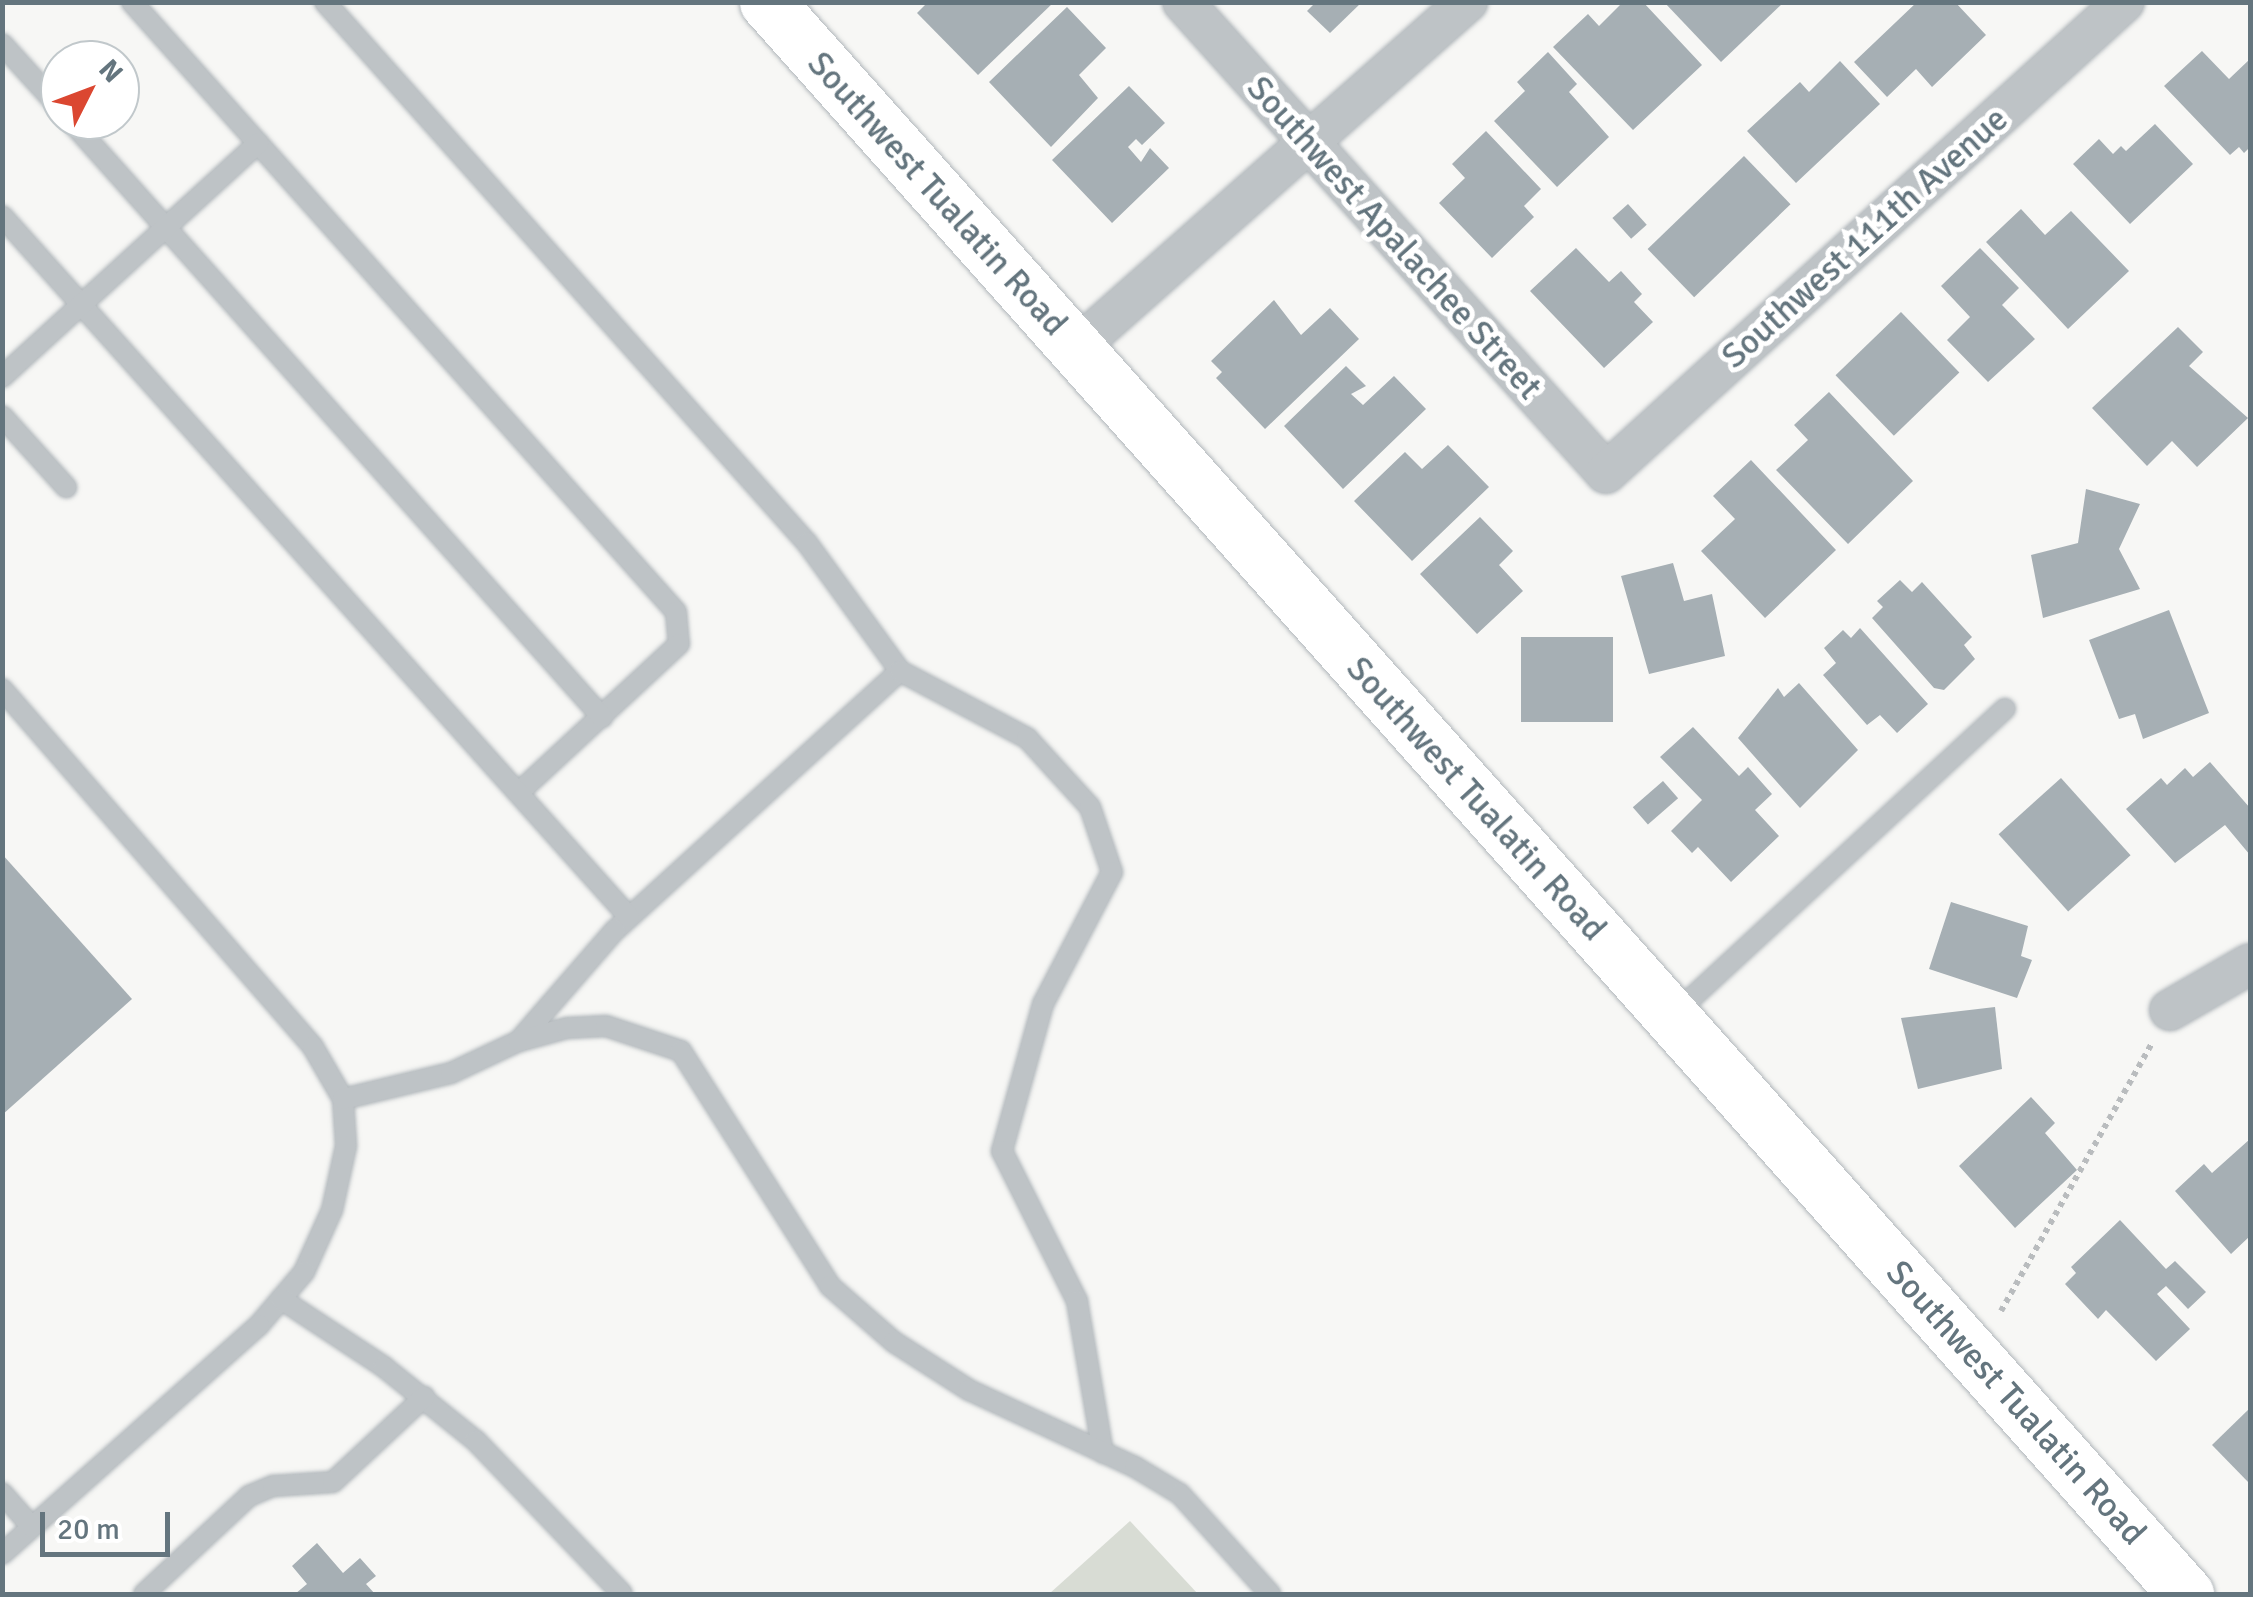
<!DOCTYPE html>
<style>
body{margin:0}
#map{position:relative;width:2253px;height:1597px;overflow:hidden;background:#f7f7f5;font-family:Signika,sans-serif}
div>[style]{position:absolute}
.green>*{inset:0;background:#d8dcd4}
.building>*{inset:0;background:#a6afb4;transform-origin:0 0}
.path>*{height:6px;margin-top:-3px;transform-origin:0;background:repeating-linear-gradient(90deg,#b9bcbe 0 5px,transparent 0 10px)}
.roads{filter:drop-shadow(0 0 2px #b1b7bb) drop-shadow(0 0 2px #b1b7bb)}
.service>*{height:20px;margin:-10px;padding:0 10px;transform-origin:10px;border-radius:10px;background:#bec3c6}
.minor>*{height:40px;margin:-20px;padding:0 20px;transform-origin:20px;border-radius:20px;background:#bec3c6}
.secondary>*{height:55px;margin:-27.5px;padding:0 27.5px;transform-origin:27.5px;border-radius:27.5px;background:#fff}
span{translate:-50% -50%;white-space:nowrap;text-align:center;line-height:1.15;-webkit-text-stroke:10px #fff;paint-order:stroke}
.street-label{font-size:35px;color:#64757e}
.frame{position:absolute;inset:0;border:5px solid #64757e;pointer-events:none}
.north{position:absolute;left:40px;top:40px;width:100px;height:100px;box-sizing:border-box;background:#fff;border:2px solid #c1c8cb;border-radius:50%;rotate:48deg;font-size:28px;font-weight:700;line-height:40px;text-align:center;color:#64757e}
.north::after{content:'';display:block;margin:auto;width:35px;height:45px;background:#db4731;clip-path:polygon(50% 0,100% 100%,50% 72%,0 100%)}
.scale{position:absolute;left:40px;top:1512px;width:130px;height:45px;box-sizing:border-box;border:5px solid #64757e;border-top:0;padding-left:12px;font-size:30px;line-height:35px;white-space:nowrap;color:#64757e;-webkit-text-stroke:8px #fff;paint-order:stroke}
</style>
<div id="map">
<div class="green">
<i style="clip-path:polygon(1130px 1521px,1198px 1594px,1049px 1594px)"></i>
</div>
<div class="building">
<i style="clip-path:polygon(928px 2px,1054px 2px,978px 75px,917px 13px)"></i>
<i style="clip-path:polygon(1316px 2px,1362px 2px,1330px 33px,1307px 11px)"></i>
<i style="clip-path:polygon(1623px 2px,1643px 2px,1702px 65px,1633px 130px,1553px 47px,1588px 14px,1599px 26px)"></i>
<i style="clip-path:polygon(1664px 2px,1784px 2px,1721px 62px)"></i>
<i style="clip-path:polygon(1917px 2px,1955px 2px,1986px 35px,1932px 87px,1916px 69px,1887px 97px,1854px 62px)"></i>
<i style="clip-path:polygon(1067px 7px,1106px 48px,1079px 75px,1098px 98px,1051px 147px,989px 82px)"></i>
<i style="clip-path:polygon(2202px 51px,2229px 79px,2250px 59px,2250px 147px,2244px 153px,2239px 147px,2230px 155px,2164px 86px)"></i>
<i style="clip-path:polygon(1548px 52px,1577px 84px,1569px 92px,1609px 137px,1557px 187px,1494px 121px,1525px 91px,1517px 82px)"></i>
<i style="clip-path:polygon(1840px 61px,1880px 104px,1796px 183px,1747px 131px,1800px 82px,1809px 92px)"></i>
<i style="clip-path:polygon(1129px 86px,1165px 123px,1142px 145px,1136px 139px,1128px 147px,1141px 162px,1150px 148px,1169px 168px,1112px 223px,1052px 160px)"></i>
<i style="clip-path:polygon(2155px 124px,2193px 164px,2130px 224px,2073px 164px,2099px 139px,2113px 154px,2121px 146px,2126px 151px)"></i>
<i style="clip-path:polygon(1486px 131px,1541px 189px,1524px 206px,1534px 217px,1492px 258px,1439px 203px,1465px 178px,1452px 164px)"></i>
<i style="left:1744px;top:156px;width:67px;height:134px;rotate:46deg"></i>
<i style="left:1628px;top:204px;width:28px;height:21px;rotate:48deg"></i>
<i style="clip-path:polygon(2021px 209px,2045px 235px,2071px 211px,2129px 271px,2068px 329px,1986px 242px)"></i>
<i style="clip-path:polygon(1576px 248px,1609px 282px,1621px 271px,1642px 294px,1634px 302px,1653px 322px,1604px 368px,1530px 291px)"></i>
<i style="clip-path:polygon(1980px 248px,2019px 288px,2002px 305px,2035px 339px,1988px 382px,1947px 340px,1970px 317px,1941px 286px)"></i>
<i style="clip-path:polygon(1274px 300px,1301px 335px,1330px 308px,1359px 339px,1265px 429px,1216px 378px,1222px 372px,1211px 361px)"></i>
<i style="left:1901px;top:312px;width:84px;height:91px;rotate:46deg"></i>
<i style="clip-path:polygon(2178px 327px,2203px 352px,2189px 366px,2248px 418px,2197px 467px,2172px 441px,2147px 466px,2092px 408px)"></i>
<i style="clip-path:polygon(1346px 366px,1366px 386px,1351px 394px,1363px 405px,1394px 376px,1426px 409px,1343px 489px,1284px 426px)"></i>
<i style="clip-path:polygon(1829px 392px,1913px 481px,1848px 544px,1776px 470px,1808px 440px,1794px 425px)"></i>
<i style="clip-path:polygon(1448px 445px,1489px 487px,1412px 561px,1354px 501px,1405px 452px,1422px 469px)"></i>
<i style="clip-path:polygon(1751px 460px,1836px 550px,1765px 618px,1701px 551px,1735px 519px,1713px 496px)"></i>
<i style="clip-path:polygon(2086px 489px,2140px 504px,2119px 549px,2140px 589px,2043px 618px,2031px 555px,2078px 543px)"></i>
<i style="clip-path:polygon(1480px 517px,1513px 551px,1499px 565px,1523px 591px,1477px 634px,1420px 574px)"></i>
<i style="clip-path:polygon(1673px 563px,1684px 601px,1712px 594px,1725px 656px,1649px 674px,1621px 576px)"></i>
<i style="clip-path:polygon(1900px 580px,1912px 592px,1922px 582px,1972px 637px,1964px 645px,1975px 659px,1944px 690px,1934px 688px,1872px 618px,1883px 607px,1877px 601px)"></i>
<i style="clip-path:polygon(2169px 610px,2209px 713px,2143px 739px,2135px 714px,2119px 719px,2089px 640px)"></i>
<i style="clip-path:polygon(1860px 628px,1928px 704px,1897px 733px,1880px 715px,1867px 725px,1823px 675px,1836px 663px,1824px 648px,1843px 630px,1851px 638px)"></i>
<i style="left:1613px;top:637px;width:85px;height:92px;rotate:90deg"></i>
<i style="clip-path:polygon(1799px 683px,1858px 750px,1800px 808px,1738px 738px,1778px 688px,1784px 697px)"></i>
<i style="clip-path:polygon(1693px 727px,1739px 776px,1748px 767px,1772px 794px,1755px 810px,1779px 836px,1731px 882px,1698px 847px,1692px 853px,1671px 831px,1702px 800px,1660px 757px)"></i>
<i style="clip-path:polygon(2210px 762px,2250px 808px,2250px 855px,2225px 825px,2175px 863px,2126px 809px,2161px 778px,2167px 785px,2185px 768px,2193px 777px)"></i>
<i style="left:2061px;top:778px;width:104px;height:84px;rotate:48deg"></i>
<i style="left:1663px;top:781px;width:23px;height:40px;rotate:49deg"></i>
<i style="clip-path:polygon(2px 854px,132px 999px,2px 1115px)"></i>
<i style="clip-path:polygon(1951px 902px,2028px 926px,2021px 956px,2032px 960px,2017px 998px,1929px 969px)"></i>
<i style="clip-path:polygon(1995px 1007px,2002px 1069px,1918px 1089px,1901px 1018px)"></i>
<i style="clip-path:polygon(2031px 1097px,2055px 1123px,2045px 1133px,2077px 1170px,2015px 1228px,1959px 1166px)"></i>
<i style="clip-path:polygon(2250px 1139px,2250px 1236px,2231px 1254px,2175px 1191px,2204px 1164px,2212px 1173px)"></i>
<i style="clip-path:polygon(2120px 1220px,2166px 1269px,2175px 1261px,2206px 1292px,2188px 1309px,2166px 1286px,2157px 1294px,2190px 1329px,2156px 1361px,2106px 1310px,2098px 1319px,2065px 1284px,2076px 1273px,2071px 1267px)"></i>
<i style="clip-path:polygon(2250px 1408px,2250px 1484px,2212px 1445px)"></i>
<i style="clip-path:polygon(317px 1543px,343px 1573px,360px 1558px,376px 1576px,366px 1584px,375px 1594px,295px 1594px,307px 1584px,292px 1566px)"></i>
</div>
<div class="path">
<i style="left:2001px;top:1311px;width:308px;rotate:-60.6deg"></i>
</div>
<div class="roads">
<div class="service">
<i style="left:132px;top:2px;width:817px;rotate:48.27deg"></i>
<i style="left:676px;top:612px;width:32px;rotate:85deg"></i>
<i style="left:679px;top:644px;width:219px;rotate:137.2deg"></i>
<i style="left:325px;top:2px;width:725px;rotate:48.3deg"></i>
<i style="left:807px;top:543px;width:158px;rotate:54deg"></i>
<i style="left:900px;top:671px;width:385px;rotate:137.7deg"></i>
<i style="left:615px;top:930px;width:147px;rotate:130.9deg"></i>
<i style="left:2px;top:44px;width:86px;rotate:47.8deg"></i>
<i style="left:70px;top:120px;width:800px;rotate:48.3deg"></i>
<i style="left:2px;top:216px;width:940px;rotate:48.19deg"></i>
<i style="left:2px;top:377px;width:347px;rotate:-42.4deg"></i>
<i style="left:2px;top:416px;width:96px;rotate:48deg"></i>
<i style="left:900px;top:671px;width:144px;rotate:27.8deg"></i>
<i style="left:1027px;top:738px;width:93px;rotate:47.6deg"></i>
<i style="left:1090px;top:807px;width:69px;rotate:71.3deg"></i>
<i style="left:1112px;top:872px;width:149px;rotate:117.6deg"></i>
<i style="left:1043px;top:1004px;width:153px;rotate:105.6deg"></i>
<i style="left:1002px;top:1151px;width:168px;rotate:63.4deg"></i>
<i style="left:1077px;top:1301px;width:154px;rotate:80.3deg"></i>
<i style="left:2px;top:689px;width:474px;rotate:49deg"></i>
<i style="left:313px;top:1047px;width:60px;rotate:60deg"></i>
<i style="left:343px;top:1099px;width:47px;rotate:86.3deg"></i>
<i style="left:346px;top:1146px;width:66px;rotate:102.3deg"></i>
<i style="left:332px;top:1210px;width:68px;rotate:114.3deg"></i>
<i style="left:304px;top:1272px;width:70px;rotate:130.3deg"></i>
<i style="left:259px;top:1325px;width:344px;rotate:138.3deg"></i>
<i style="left:1672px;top:1016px;width:453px;rotate:-42.7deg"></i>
<i style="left:343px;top:1099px;width:111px;rotate:-13.5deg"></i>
<i style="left:451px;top:1073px;width:75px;rotate:-25.2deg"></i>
<i style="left:519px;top:1041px;width:50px;rotate:-15.2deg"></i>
<i style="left:567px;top:1028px;width:39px;rotate:-3deg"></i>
<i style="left:606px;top:1026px;width:79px;rotate:18.4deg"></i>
<i style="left:681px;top:1051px;width:278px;rotate:57.6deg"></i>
<i style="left:830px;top:1286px;width:85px;rotate:41.2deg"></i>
<i style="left:894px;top:1342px;width:89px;rotate:32.6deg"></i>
<i style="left:969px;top:1390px;width:183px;rotate:24.9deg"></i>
<i style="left:1135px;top:1467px;width:52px;rotate:31deg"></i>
<i style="left:1180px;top:1494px;width:135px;rotate:48deg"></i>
<i style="left:281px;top:1299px;width:123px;rotate:33.4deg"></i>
<i style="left:384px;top:1367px;width:118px;rotate:38.8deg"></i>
<i style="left:476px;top:1441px;width:211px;rotate:46.3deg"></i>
<i style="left:2px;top:1493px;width:45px;rotate:48.6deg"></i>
<i style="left:144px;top:1594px;width:144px;rotate:-43deg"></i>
<i style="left:249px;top:1496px;width:26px;rotate:-23deg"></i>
<i style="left:273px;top:1486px;width:60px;rotate:-3.8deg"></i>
<i style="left:333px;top:1482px;width:125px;rotate:-43deg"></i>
</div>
<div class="minor">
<i style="left:1183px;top:2px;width:633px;rotate:48.07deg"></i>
<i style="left:1606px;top:473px;width:700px;rotate:-42.28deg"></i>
<i style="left:1075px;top:349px;width:524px;rotate:-41.52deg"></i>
<i style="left:2170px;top:1010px;width:92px;rotate:-29.9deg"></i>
</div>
<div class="secondary">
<i style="left:767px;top:2px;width:2133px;rotate:48.29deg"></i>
</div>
</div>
<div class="street-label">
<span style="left:937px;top:194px;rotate:48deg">Southwest Tualatin Road</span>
<span style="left:1394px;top:238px;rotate:48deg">Southwest Apalachee Street</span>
<span style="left:1865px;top:238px;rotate:-42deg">Southwest 111th Avenue</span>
<span style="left:1476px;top:799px;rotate:48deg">Southwest Tualatin Road</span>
<span style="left:2016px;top:1403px;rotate:48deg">Southwest Tualatin Road</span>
</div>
<div class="frame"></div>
<div class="north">N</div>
<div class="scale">20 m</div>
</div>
